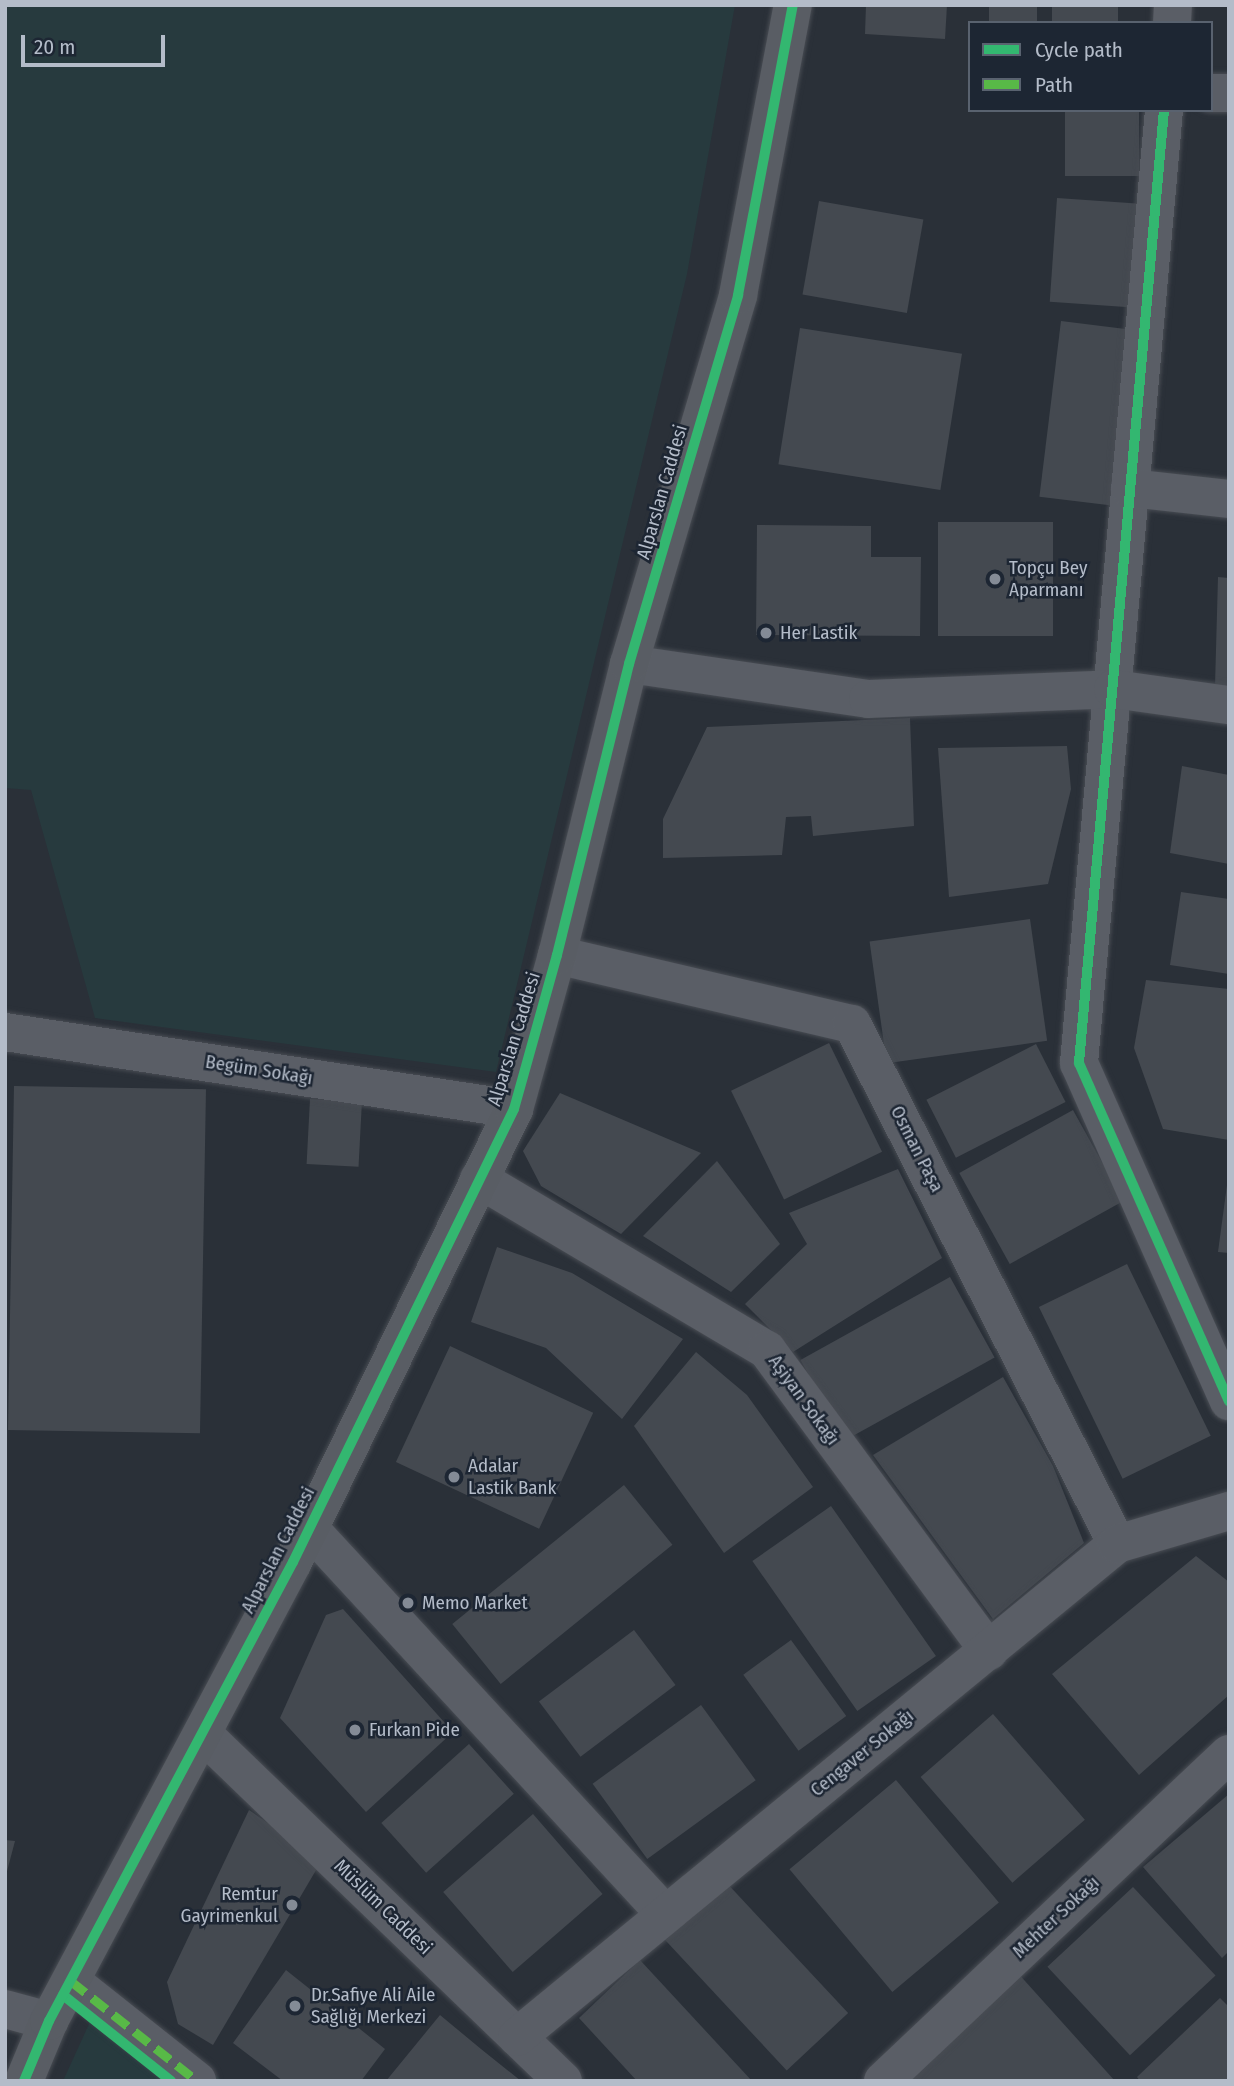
<!DOCTYPE html>
<meta charset="utf-8">
<style>
body{margin:0}
#map{position:relative;width:1234px;height:2086px;overflow:hidden;background:#2a3038;font-family:"Fira Sans Condensed",sans-serif}
div>[style]{position:absolute}
.green>*{inset:0;background:#273a3e}
.building>*{inset:0;background:#444950;transform-origin:0 0}
.roads{filter:drop-shadow(0 0 2px #484c53) drop-shadow(0 0 2px #484c53)}
.street>*{height:38px;margin:-19px;padding:0 19px;transform-origin:19px;border-radius:19px;background:#5a5e66}
.secondary>*{height:38px;margin:-19px;padding:0 19px;transform-origin:19px;border-radius:19px;background:#595d64}
.quiet>*{height:9px;margin-top:-4.5px;transform-origin:0;background:repeating-linear-gradient(90deg,#58b947 0 18px,transparent 0 27px)}
.cycleway>*{height:10px;margin:-5px;padding:0 5px;transform-origin:5px;border-radius:5px;background:#33b770}
.dots>*{width:19px;height:19px;translate:-50% -50%;box-sizing:border-box;border:4px solid #1d2633;border-radius:50%}
span{translate:-50% -50%;white-space:nowrap;text-align:center;line-height:1.15;-webkit-text-stroke:5px #1d2633;paint-order:stroke}
.street-label{font-size:19px;color:#b4bcc9}
.poi-label{font-size:19px;color:#b4bcc9}
.left{translate:0 -50%;text-align:left}
.right{translate:-100% -50%;text-align:right}
.frame{position:absolute;inset:0;border:7px solid #b4bcc9;pointer-events:none}
.legend{position:absolute;left:968px;top:21px;width:245px;height:91px;box-sizing:border-box;background:#1d2633;border:2px solid #59626f;margin:0;padding:9px 12px;list-style:none;font-size:21px;color:#b4bcc9}
.legend li{display:flex;align-items:center;gap:14px;height:35px}
.legend b{width:35px;border:2px solid #59626f}
.scale{position:absolute;left:21px;top:35px;width:144px;height:32px;box-sizing:border-box;border:4px solid #b4bcc9;border-top:0;padding-left:9px;font-size:21px;line-height:24px;white-space:nowrap;color:#b4bcc9;-webkit-text-stroke:5px #1d2633;paint-order:stroke}
</style>
<div id="map">
<div class="green">
<i style="clip-path:polygon(5px 5px,735px 5px,687px 274px,496px 1072px,95px 1018px,31px 790px,5px 788px)"></i>
<i style="clip-path:polygon(105px 1989px,223px 2081px,63px 2081px)"></i>
</div>
<div class="building">
<i style="clip-path:polygon(866px 5px,947px 5px,945px 39px,865px 34px)"></i>
<i style="left:989px;top:5px;width:48px;height:18px"></i>
<i style="left:1052px;top:5px;width:66px;height:18px"></i>
<i style="left:1065px;top:110px;width:74px;height:66px"></i>
<i style="left:1057px;top:198px;width:87px;height:104px;rotate:4deg"></i>
<i style="left:819px;top:201px;width:106px;height:95px;rotate:10deg"></i>
<i style="left:1061px;top:321px;width:75px;height:177px;rotate:7deg"></i>
<i style="left:800px;top:328px;width:164px;height:138px;rotate:9deg"></i>
<i style="left:938px;top:522px;width:115px;height:114px"></i>
<i style="clip-path:polygon(757px 525px,871px 526px,871px 557px,921px 557px,920px 636px,756px 635px)"></i>
<i style="clip-path:polygon(1218px 577px,1229px 578px,1229px 689px,1215px 686px)"></i>
<i style="clip-path:polygon(910px 718px,914px 826px,813px 836px,811px 816px,786px 817px,782px 855px,663px 858px,663px 819px,707px 727px)"></i>
<i style="clip-path:polygon(1067px 746px,1071px 789px,1048px 884px,949px 897px,938px 748px)"></i>
<i style="clip-path:polygon(1182px 766px,1229px 775px,1229px 864px,1170px 853px)"></i>
<i style="clip-path:polygon(1181px 892px,1229px 899px,1229px 974px,1170px 965px)"></i>
<i style="left:1030px;top:919px;width:123px;height:162px;rotate:82deg"></i>
<i style="clip-path:polygon(1146px 980px,1229px 989px,1229px 1140px,1163px 1129px,1134px 1048px)"></i>
<i style="left:829px;top:1043px;width:121px;height:109px;rotate:64deg"></i>
<i style="left:1036px;top:1044px;width:65px;height:123px;rotate:63deg"></i>
<i style="left:14px;top:1086px;width:192px;height:344px;rotate:1deg"></i>
<i style="clip-path:polygon(560px 1093px,701px 1153px,621px 1234px,541px 1186px,523px 1151px)"></i>
<i style="left:310px;top:1099px;width:52px;height:65px;rotate:3deg"></i>
<i style="left:1073px;top:1110px;width:104px;height:130px;rotate:61deg"></i>
<i style="clip-path:polygon(717px 1161px,780px 1244px,731px 1292px,643px 1236px)"></i>
<i style="clip-path:polygon(898px 1169px,942px 1258px,793px 1352px,745px 1304px,807px 1244px,789px 1213px)"></i>
<i style="clip-path:polygon(1227px 1185px,1229px 1185px,1229px 1253px,1218px 1252px)"></i>
<i style="clip-path:polygon(497px 1247px,572px 1273px,683px 1339px,622px 1419px,546px 1348px,471px 1322px)"></i>
<i style="left:1127px;top:1264px;width:191px;height:98px;rotate:64deg"></i>
<i style="left:950px;top:1277px;width:92px;height:171px;rotate:61deg"></i>
<i style="left:450px;top:1346px;width:158px;height:128px;rotate:25deg"></i>
<i style="clip-path:polygon(696px 1352px,747px 1395px,813px 1487px,724px 1553px,634px 1426px)"></i>
<i style="clip-path:polygon(1003px 1377px,1053px 1466px,1084px 1543px,993px 1619px,873px 1455px)"></i>
<i style="left:624px;top:1485px;width:77px;height:221px;rotate:51deg"></i>
<i style="left:831px;top:1506px;width:183px;height:96px;rotate:55deg"></i>
<i style="clip-path:polygon(1196px 1556px,1229px 1582px,1229px 1695px,1139px 1775px,1052px 1674px)"></i>
<i style="clip-path:polygon(343px 1609px,453px 1732px,366px 1812px,280px 1718px,326px 1615px)"></i>
<i style="left:634px;top:1630px;width:69px;height:119px;rotate:53deg"></i>
<i style="left:791px;top:1640px;width:94px;height:59px;rotate:54deg"></i>
<i style="left:701px;top:1705px;width:93px;height:134px;rotate:54deg"></i>
<i style="left:993px;top:1714px;width:140px;height:96px;rotate:49deg"></i>
<i style="left:469px;top:1744px;width:67px;height:118px;rotate:48deg"></i>
<i style="left:896px;top:1780px;width:160px;height:139px;rotate:50deg"></i>
<i style="clip-path:polygon(1229px 1794px,1229px 1951px,1222px 1958px,1143px 1867px)"></i>
<i style="clip-path:polygon(249px 1810px,322px 1860px,213px 2045px,178px 2024px,167px 1982px)"></i>
<i style="left:533px;top:1814px;width:106px;height:119px;rotate:49deg"></i>
<i style="clip-path:polygon(5px 1840px,15px 1841px,6px 1875px,5px 1875px)"></i>
<i style="left:724px;top:1880px;width:182px;height:84px;rotate:47deg"></i>
<i style="left:1133px;top:1887px;width:121px;height:117px;rotate:47deg"></i>
<i style="clip-path:polygon(640px 1960px,752px 2081px,637px 2081px,579px 2018px)"></i>
<i style="clip-path:polygon(286px 1970px,385px 2049px,361px 2081px,283px 2081px,233px 2043px)"></i>
<i style="clip-path:polygon(1016px 1971px,1115px 2081px,894px 2081px)"></i>
<i style="clip-path:polygon(1220px 1998px,1229px 2007px,1229px 2081px,1140px 2081px,1137px 2077px)"></i>
<i style="clip-path:polygon(440px 2015px,481px 2049px,521px 2081px,386px 2081px)"></i>
</div>
<div class="roads">
<div class="street">
<i style="left:1172px;top:23px;width:18px;rotate:-87deg"></i>
<i style="left:1211px;top:93px;width:18px"></i>
<i style="left:1164px;top:110px;width:957px;rotate:95.1deg"></i>
<i style="left:1079px;top:1063px;width:370px;rotate:66.1deg"></i>
<i style="left:1130px;top:488px;width:100px;rotate:6.3deg"></i>
<i style="left:629px;top:664px;width:242px;rotate:8.3deg"></i>
<i style="left:868px;top:699px;width:245px;rotate:-2.3deg"></i>
<i style="left:1113px;top:689px;width:117px;rotate:7.9deg"></i>
<i style="left:557px;top:955px;width:303px;rotate:13.2deg"></i>
<i style="left:852px;top:1024px;width:584px;rotate:63deg"></i>
<i style="left:5px;top:1032px;width:515px;rotate:8.6deg"></i>
<i style="left:479px;top:1179px;width:335px;rotate:30.7deg"></i>
<i style="left:767px;top:1350px;width:374px;rotate:53.6deg"></i>
<i style="left:309px;top:1528px;width:524px;rotate:47.32deg"></i>
<i style="left:203px;top:1734px;width:500px;rotate:43.95deg"></i>
<i style="left:71px;top:1981px;width:161px;rotate:38.4deg"></i>
<i style="left:5px;top:2009px;width:46px;rotate:15.3deg"></i>
<i style="left:517px;top:2037px;width:777px;rotate:-39.41deg"></i>
<i style="left:1117px;top:1544px;width:117px;rotate:-16.4deg"></i>
<i style="left:883px;top:2081px;width:476px;rotate:-43.4deg"></i>
</div>
<div class="secondary">
<i style="left:24px;top:2081px;width:65px;rotate:-67.4deg"></i>
<i style="left:49px;top:2021px;width:520px;rotate:-62.01deg"></i>
<i style="left:293px;top:1562px;width:504px;rotate:-63.99deg"></i>
<i style="left:514px;top:1109px;width:160px;rotate:-74.4deg"></i>
<i style="left:557px;top:955px;width:300px;rotate:-76.1deg"></i>
<i style="left:629px;top:664px;width:385px;rotate:-73.5deg"></i>
<i style="left:738px;top:295px;width:295px;rotate:-79.3deg"></i>
</div>
</div>
<div class="quiet">
<i style="left:71px;top:1981px;width:161px;rotate:38.4deg"></i>
</div>
<div class="cycleway">
<i style="left:1164px;top:110px;width:957px;rotate:95.1deg"></i>
<i style="left:1079px;top:1063px;width:370px;rotate:66.1deg"></i>
<i style="left:63px;top:1995px;width:138px;rotate:38.5deg"></i>
<i style="left:24px;top:2081px;width:65px;rotate:-67.4deg"></i>
<i style="left:49px;top:2021px;width:520px;rotate:-62.01deg"></i>
<i style="left:293px;top:1562px;width:504px;rotate:-63.99deg"></i>
<i style="left:514px;top:1109px;width:160px;rotate:-74.4deg"></i>
<i style="left:557px;top:955px;width:300px;rotate:-76.1deg"></i>
<i style="left:629px;top:664px;width:385px;rotate:-73.5deg"></i>
<i style="left:738px;top:295px;width:295px;rotate:-79.3deg"></i>
</div>
<div class="dots">
<i style="left:995px;top:579px;background:#848b96"></i>
<i style="left:766px;top:633px;background:#848b96"></i>
<i style="left:454px;top:1477px;background:#848b96"></i>
<i style="left:408px;top:1603px;background:#848b96"></i>
<i style="left:355px;top:1730px;background:#848b96"></i>
<i style="left:292px;top:1905px;background:#848b96"></i>
<i style="left:295px;top:2006px;background:#848b96"></i>
</div>
<div class="street-label">
<span style="left:662px;top:492px;rotate:-74deg">Alparslan Caddesi</span>
<span style="left:514px;top:1039px;rotate:-73deg">Alparslan Caddesi</span>
<span style="left:259px;top:1070px;rotate:9deg">Begüm Sokağı</span>
<span style="left:917px;top:1149px;rotate:63deg">Osman Paşa</span>
<span style="left:804px;top:1400px;rotate:54deg">Aşiyan Sokağı</span>
<span style="left:278px;top:1550px;rotate:-63deg">Alparslan Caddesi</span>
<span style="left:862px;top:1753px;rotate:-39deg">Cengaver Sokağı</span>
<span style="left:383px;top:1907px;rotate:44deg">Müslüm Caddesi</span>
<span style="left:1056px;top:1917px;rotate:-43deg">Mehter Sokağı</span>
</div>
<div class="poi-label">
<span class="left" style="left:1009px;top:579px">Topçu Bey<br>Aparmanı</span>
<span class="left" style="left:780px;top:633px">Her Lastik</span>
<span class="left" style="left:468px;top:1477px">Adalar<br>Lastik Bank</span>
<span class="left" style="left:422px;top:1603px">Memo Market</span>
<span class="left" style="left:369px;top:1730px">Furkan Pide</span>
<span class="right" style="left:278px;top:1905px">Remtur<br>Gayrimenkul</span>
<span class="left" style="left:311px;top:2006px">Dr.Safiye Ali Aile<br>Sağlığı Merkezi</span>
</div>
<div class="frame"></div>
<ul class="legend">
<li><b style="height:9px;background:#33b770"></b>Cycle path</li>
<li><b style="height:9px;background:#58b947"></b>Path</li>
</ul>
<div class="scale">20 m</div>
</div>
